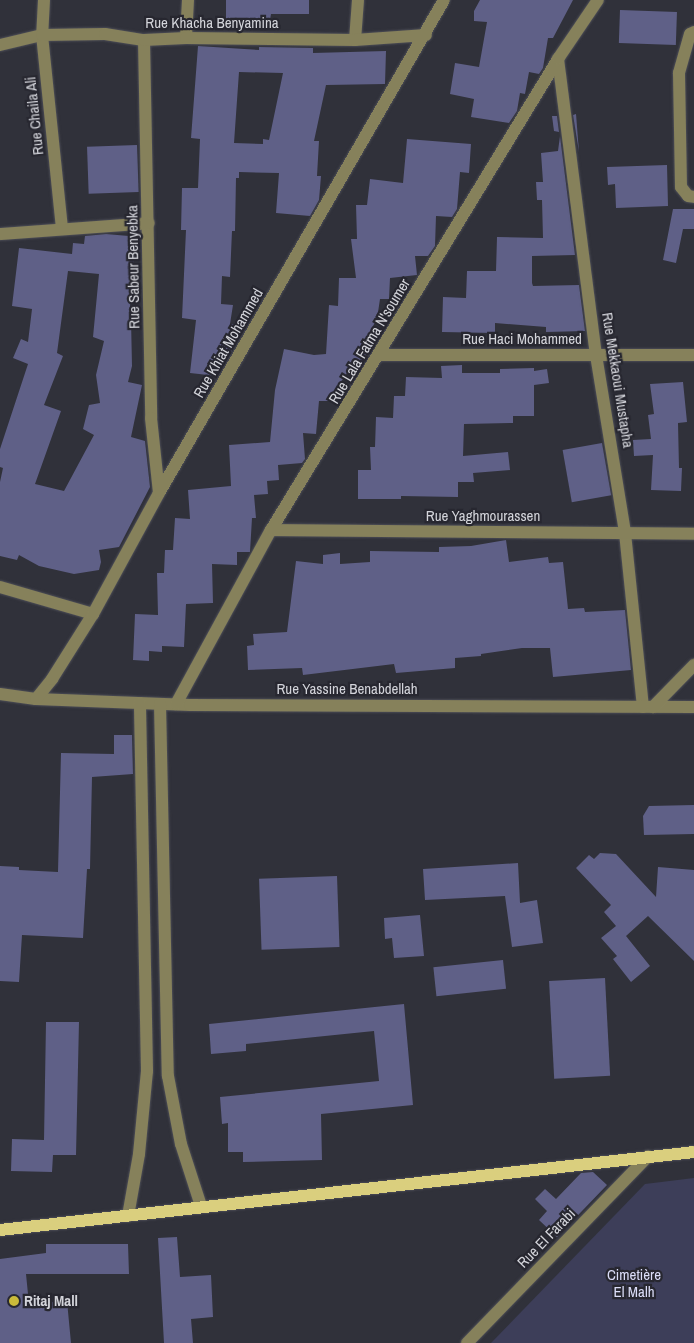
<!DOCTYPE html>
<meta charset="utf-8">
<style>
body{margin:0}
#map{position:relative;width:694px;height:1343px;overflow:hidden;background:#30313a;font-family:"Archivo Narrow",sans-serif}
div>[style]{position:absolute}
.green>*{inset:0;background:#3d3e59}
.building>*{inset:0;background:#5f6087;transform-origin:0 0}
.roads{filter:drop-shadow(0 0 1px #4d4e57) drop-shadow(0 0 1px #4d4e57)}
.minor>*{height:12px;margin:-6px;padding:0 6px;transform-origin:6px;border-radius:6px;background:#86815b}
.major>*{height:12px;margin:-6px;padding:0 6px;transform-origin:6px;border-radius:6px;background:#dacf7e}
.dots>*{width:14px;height:14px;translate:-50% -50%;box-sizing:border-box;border:2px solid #272730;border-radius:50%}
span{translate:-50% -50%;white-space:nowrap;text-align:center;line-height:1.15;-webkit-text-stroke:4.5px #272730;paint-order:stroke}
.street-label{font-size:15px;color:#d3d4da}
.park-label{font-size:15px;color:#dcdef9}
.poi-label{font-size:15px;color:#d3d4da;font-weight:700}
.left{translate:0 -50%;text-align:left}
</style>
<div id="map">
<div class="green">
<i style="clip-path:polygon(694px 1178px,694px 1343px,491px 1343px,645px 1184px)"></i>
</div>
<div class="building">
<i style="clip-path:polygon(226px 0,309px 0,309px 14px,271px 14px,270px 20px,226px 19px)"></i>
<i style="clip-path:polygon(480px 0,573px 0,553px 38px,548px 38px,543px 68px,539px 74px,529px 72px,525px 94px,520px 93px,517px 111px,509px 123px,471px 117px,474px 99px,450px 94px,455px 63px,479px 67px,487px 22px,474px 21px,474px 11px)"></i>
<i style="left:620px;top:10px;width:57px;height:33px;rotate:2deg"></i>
<i style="clip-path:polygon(evenodd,198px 46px,259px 50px,259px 47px,313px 48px,313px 53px,386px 51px,385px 84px,326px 85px,314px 141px,319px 141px,317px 176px,321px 176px,319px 200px,310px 216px,276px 213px,279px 173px,239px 172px,239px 178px,236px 178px,235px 231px,232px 231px,230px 277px,222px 276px,221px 304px,233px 305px,230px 324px,237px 325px,235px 346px,231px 352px,223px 351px,220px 371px,217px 376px,190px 373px,196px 320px,182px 318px,186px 230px,181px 230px,182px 188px,198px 188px,200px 139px,191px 138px,198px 46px,239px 72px,283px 73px,269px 140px,263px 139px,263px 144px,234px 143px,239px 72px)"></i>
<i style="clip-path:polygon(576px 114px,579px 152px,573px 115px)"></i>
<i style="clip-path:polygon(552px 116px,557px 116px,559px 132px,554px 131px)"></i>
<i style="clip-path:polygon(560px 136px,575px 255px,532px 256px,532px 283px,533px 286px,579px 285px,585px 331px,546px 332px,546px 327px,495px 323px,495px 333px,442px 332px,443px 297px,466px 298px,467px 271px,496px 271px,497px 237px,543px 238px,542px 200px,537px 200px,536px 182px,543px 182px,541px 153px,558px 151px)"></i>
<i style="clip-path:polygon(407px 139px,471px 144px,469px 173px,460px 172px,457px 209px,452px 217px,436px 216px,435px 246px,428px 256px,415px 256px,417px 275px,390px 278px,389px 299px,380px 299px,377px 319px,369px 333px,377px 338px,354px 373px,347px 373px,328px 401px,319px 401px,316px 434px,303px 433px,305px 459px,302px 463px,278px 465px,279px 480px,267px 481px,268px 494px,254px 495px,256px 518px,252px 518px,250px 552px,237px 552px,237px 565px,212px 564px,213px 603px,186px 604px,184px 647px,162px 646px,162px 652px,149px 651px,149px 661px,133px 660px,135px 614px,158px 615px,157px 573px,164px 573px,165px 550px,173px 550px,175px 518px,190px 519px,188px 490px,231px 486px,229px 445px,270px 442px,275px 390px,284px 349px,314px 355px,326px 354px,329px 305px,338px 306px,339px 278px,356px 278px,351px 239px,357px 239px,356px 205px,367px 205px,370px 179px,403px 183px)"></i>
<i style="left:137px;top:145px;width:47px;height:50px;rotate:88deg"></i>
<i style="clip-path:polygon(667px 165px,668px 206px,616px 208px,615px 184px,608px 185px,607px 167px)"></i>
<i style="clip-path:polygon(673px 209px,694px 209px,694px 229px,683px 229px,676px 263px,663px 260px)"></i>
<i style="clip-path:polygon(evenodd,106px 234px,140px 237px,139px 255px,134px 255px,129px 319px,131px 319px,132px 366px,128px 382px,142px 385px,131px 437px,145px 441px,150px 487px,119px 547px,99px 550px,101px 562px,99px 570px,74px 574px,39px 566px,19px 555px,17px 560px,0 556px,0 482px,3px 468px,0 467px,0 449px,28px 364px,13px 358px,21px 339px,28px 342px,32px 309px,12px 306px,19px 248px,72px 254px,73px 243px,84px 244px,85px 236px,106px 234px,68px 271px,99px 274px,93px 337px,104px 341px,96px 375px,100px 403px,89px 405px,83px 429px,94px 435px,64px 491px,35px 484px,61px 411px,44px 405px,63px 356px,57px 353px,68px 271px)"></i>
<i style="clip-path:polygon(462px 365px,462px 373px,500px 373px,500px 369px,534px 368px,534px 371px,547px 369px,549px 383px,534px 385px,534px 416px,513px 416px,513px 423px,464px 424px,463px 456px,508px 452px,510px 470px,473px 473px,474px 482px,458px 482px,458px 497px,401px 496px,401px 499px,358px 499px,358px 470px,371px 470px,370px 447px,375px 447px,376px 417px,393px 418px,394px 396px,405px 396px,406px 377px,442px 378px,441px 366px)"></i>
<i style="clip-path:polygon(683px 382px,687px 422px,678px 423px,679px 468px,682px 468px,681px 491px,651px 490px,653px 455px,634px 456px,633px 440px,651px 439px,648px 415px,654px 414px,650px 384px)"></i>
<i style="left:602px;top:443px;width:53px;height:40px;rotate:80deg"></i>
<i style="clip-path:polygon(506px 540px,509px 562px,548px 557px,549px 563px,563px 562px,568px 609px,584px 608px,585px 612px,625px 610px,631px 670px,553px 677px,550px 648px,522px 648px,481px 654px,481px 656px,455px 658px,455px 668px,396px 673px,394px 664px,303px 675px,302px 668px,248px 670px,247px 646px,254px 645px,253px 634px,287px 632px,296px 561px,323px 564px,323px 555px,340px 553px,340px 564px,370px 562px,370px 551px,439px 552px,439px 547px,471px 546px)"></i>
<i style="clip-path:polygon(114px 735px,132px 735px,133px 774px,92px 777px,90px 869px,87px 869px,83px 938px,22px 935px,19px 982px,0 981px,0 866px,19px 867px,19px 870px,58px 872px,61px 753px,114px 754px)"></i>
<i style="clip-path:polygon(694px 805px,694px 834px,644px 835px,643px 816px,649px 806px)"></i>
<i style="clip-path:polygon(600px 853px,616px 854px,656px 897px,658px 867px,694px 870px,694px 961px,648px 916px,626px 936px,650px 966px,631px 982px,613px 959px,617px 956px,601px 938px,616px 926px,604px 912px,611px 905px,576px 868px,589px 855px,594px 859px)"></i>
<i style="clip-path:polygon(518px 863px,520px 903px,537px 900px,543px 943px,512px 947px,505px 896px,425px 900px,423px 869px)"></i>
<i style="left:337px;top:876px;width:71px;height:78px;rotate:88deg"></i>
<i style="clip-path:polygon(420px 915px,424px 956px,394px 958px,392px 938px,385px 939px,384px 918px)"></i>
<i style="left:503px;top:960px;width:29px;height:70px;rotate:84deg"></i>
<i style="left:605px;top:978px;width:98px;height:56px;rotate:87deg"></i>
<i style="clip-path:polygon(404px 1004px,413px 1105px,321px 1114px,322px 1160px,243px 1162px,243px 1152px,228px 1152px,228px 1123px,222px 1124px,220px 1097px,379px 1081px,374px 1031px,246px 1044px,246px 1051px,211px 1054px,209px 1024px)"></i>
<i style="clip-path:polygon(46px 1022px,79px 1022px,76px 1155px,53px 1155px,52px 1172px,11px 1171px,12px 1139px,44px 1140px)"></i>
<i style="clip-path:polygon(593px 1172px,607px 1185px,557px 1237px,539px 1220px,547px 1211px,535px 1199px,545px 1189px,556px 1199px,581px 1173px)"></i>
<i style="clip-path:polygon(177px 1237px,180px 1277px,211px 1275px,213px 1317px,191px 1319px,193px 1343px,164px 1343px,158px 1238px)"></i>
<i style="clip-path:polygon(46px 1244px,128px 1244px,129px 1274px,26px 1274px,29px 1304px,67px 1301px,71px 1343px,0 1343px,0 1259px,46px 1253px)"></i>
</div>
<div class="roads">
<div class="minor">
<i style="left:44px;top:0;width:35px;rotate:93deg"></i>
<i style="left:42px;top:35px;width:195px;rotate:84.1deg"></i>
<i style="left:694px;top:32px;width:4px;rotate:153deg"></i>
<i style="left:690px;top:34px;width:41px;rotate:105.8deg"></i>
<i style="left:679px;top:73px;width:114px;rotate:89deg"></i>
<i style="left:681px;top:187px;width:11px;rotate:52deg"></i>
<i style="left:688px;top:196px;width:6px;rotate:9deg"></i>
<i style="left:186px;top:38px;width:38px;rotate:-87deg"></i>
<i style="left:144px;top:40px;width:378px;rotate:88.9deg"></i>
<i style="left:151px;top:418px;width:75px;rotate:83.9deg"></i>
<i style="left:355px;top:40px;width:40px;rotate:-85.7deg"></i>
<i style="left:0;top:45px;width:43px;rotate:-13.4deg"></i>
<i style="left:42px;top:35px;width:63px;rotate:-0.9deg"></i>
<i style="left:105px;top:34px;width:39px;rotate:9deg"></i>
<i style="left:144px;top:40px;width:42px;rotate:-2.7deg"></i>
<i style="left:186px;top:38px;width:169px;rotate:0.7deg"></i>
<i style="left:355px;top:40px;width:71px;rotate:-4deg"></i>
<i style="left:558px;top:59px;width:298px;rotate:82.7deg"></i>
<i style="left:596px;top:355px;width:180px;rotate:80.7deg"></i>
<i style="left:625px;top:533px;width:175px;rotate:84.1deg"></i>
<i style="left:0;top:234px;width:149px;rotate:-4.2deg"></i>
<i style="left:380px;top:355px;width:314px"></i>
<i style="left:271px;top:530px;width:423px;rotate:0.5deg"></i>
<i style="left:0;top:587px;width:97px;rotate:16.2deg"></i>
<i style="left:0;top:694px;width:36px;rotate:8deg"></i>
<i style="left:36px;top:699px;width:154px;rotate:2.2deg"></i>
<i style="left:190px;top:705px;width:504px;rotate:0.23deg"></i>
<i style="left:36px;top:699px;width:26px;rotate:-51deg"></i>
<i style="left:52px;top:679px;width:77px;rotate:-57.8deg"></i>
<i style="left:93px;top:614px;width:138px;rotate:-61.4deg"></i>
<i style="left:159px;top:493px;width:569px;rotate:-59.97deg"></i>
<i style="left:160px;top:704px;width:372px;rotate:88.8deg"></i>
<i style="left:168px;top:1076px;width:69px;rotate:79.2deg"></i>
<i style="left:181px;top:1144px;width:65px;rotate:72.1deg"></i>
<i style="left:176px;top:704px;width:198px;rotate:-61.4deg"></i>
<i style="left:271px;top:530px;width:552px;rotate:-58.64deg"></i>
<i style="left:558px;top:59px;width:71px;rotate:-55.9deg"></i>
<i style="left:653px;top:707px;width:59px;rotate:-45.7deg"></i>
<i style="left:128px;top:1216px;width:63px;rotate:-79.9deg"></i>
<i style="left:139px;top:1154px;width:83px;rotate:-84.5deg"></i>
<i style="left:147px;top:1071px;width:368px;rotate:-91.1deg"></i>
<i style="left:467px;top:1343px;width:260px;rotate:-45.9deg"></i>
</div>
<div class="major">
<i style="left:0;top:1230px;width:698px;rotate:-6.41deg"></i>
</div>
</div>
<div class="dots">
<i style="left:14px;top:1301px;background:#caba3a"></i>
</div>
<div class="street-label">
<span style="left:212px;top:23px">Rue Khacha Benyamina</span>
<span style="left:34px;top:116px;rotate:-96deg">Rue Chaila Ali</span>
<span style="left:133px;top:267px;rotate:-91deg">Rue Sabeur Benyebka</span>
<span style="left:522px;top:339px">Rue Haci Mohammed</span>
<span style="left:369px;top:341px;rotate:-59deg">Rue Lala Fatma N'soumer</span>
<span style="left:228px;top:343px;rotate:-60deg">Rue Khiat Mohammed</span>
<span style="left:618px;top:380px;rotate:81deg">Rue Mekkaoui Mustapha</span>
<span style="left:483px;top:516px">Rue Yaghmourassen</span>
<span style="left:347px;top:689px">Rue Yassine Benabdellah</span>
<span style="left:546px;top:1238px;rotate:-46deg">Rue El Farabi</span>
</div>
<div class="park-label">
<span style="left:634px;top:1283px">Cimetière<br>El Malh</span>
</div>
<div class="poi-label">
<span class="left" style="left:24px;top:1301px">Ritaj Mall</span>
</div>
</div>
